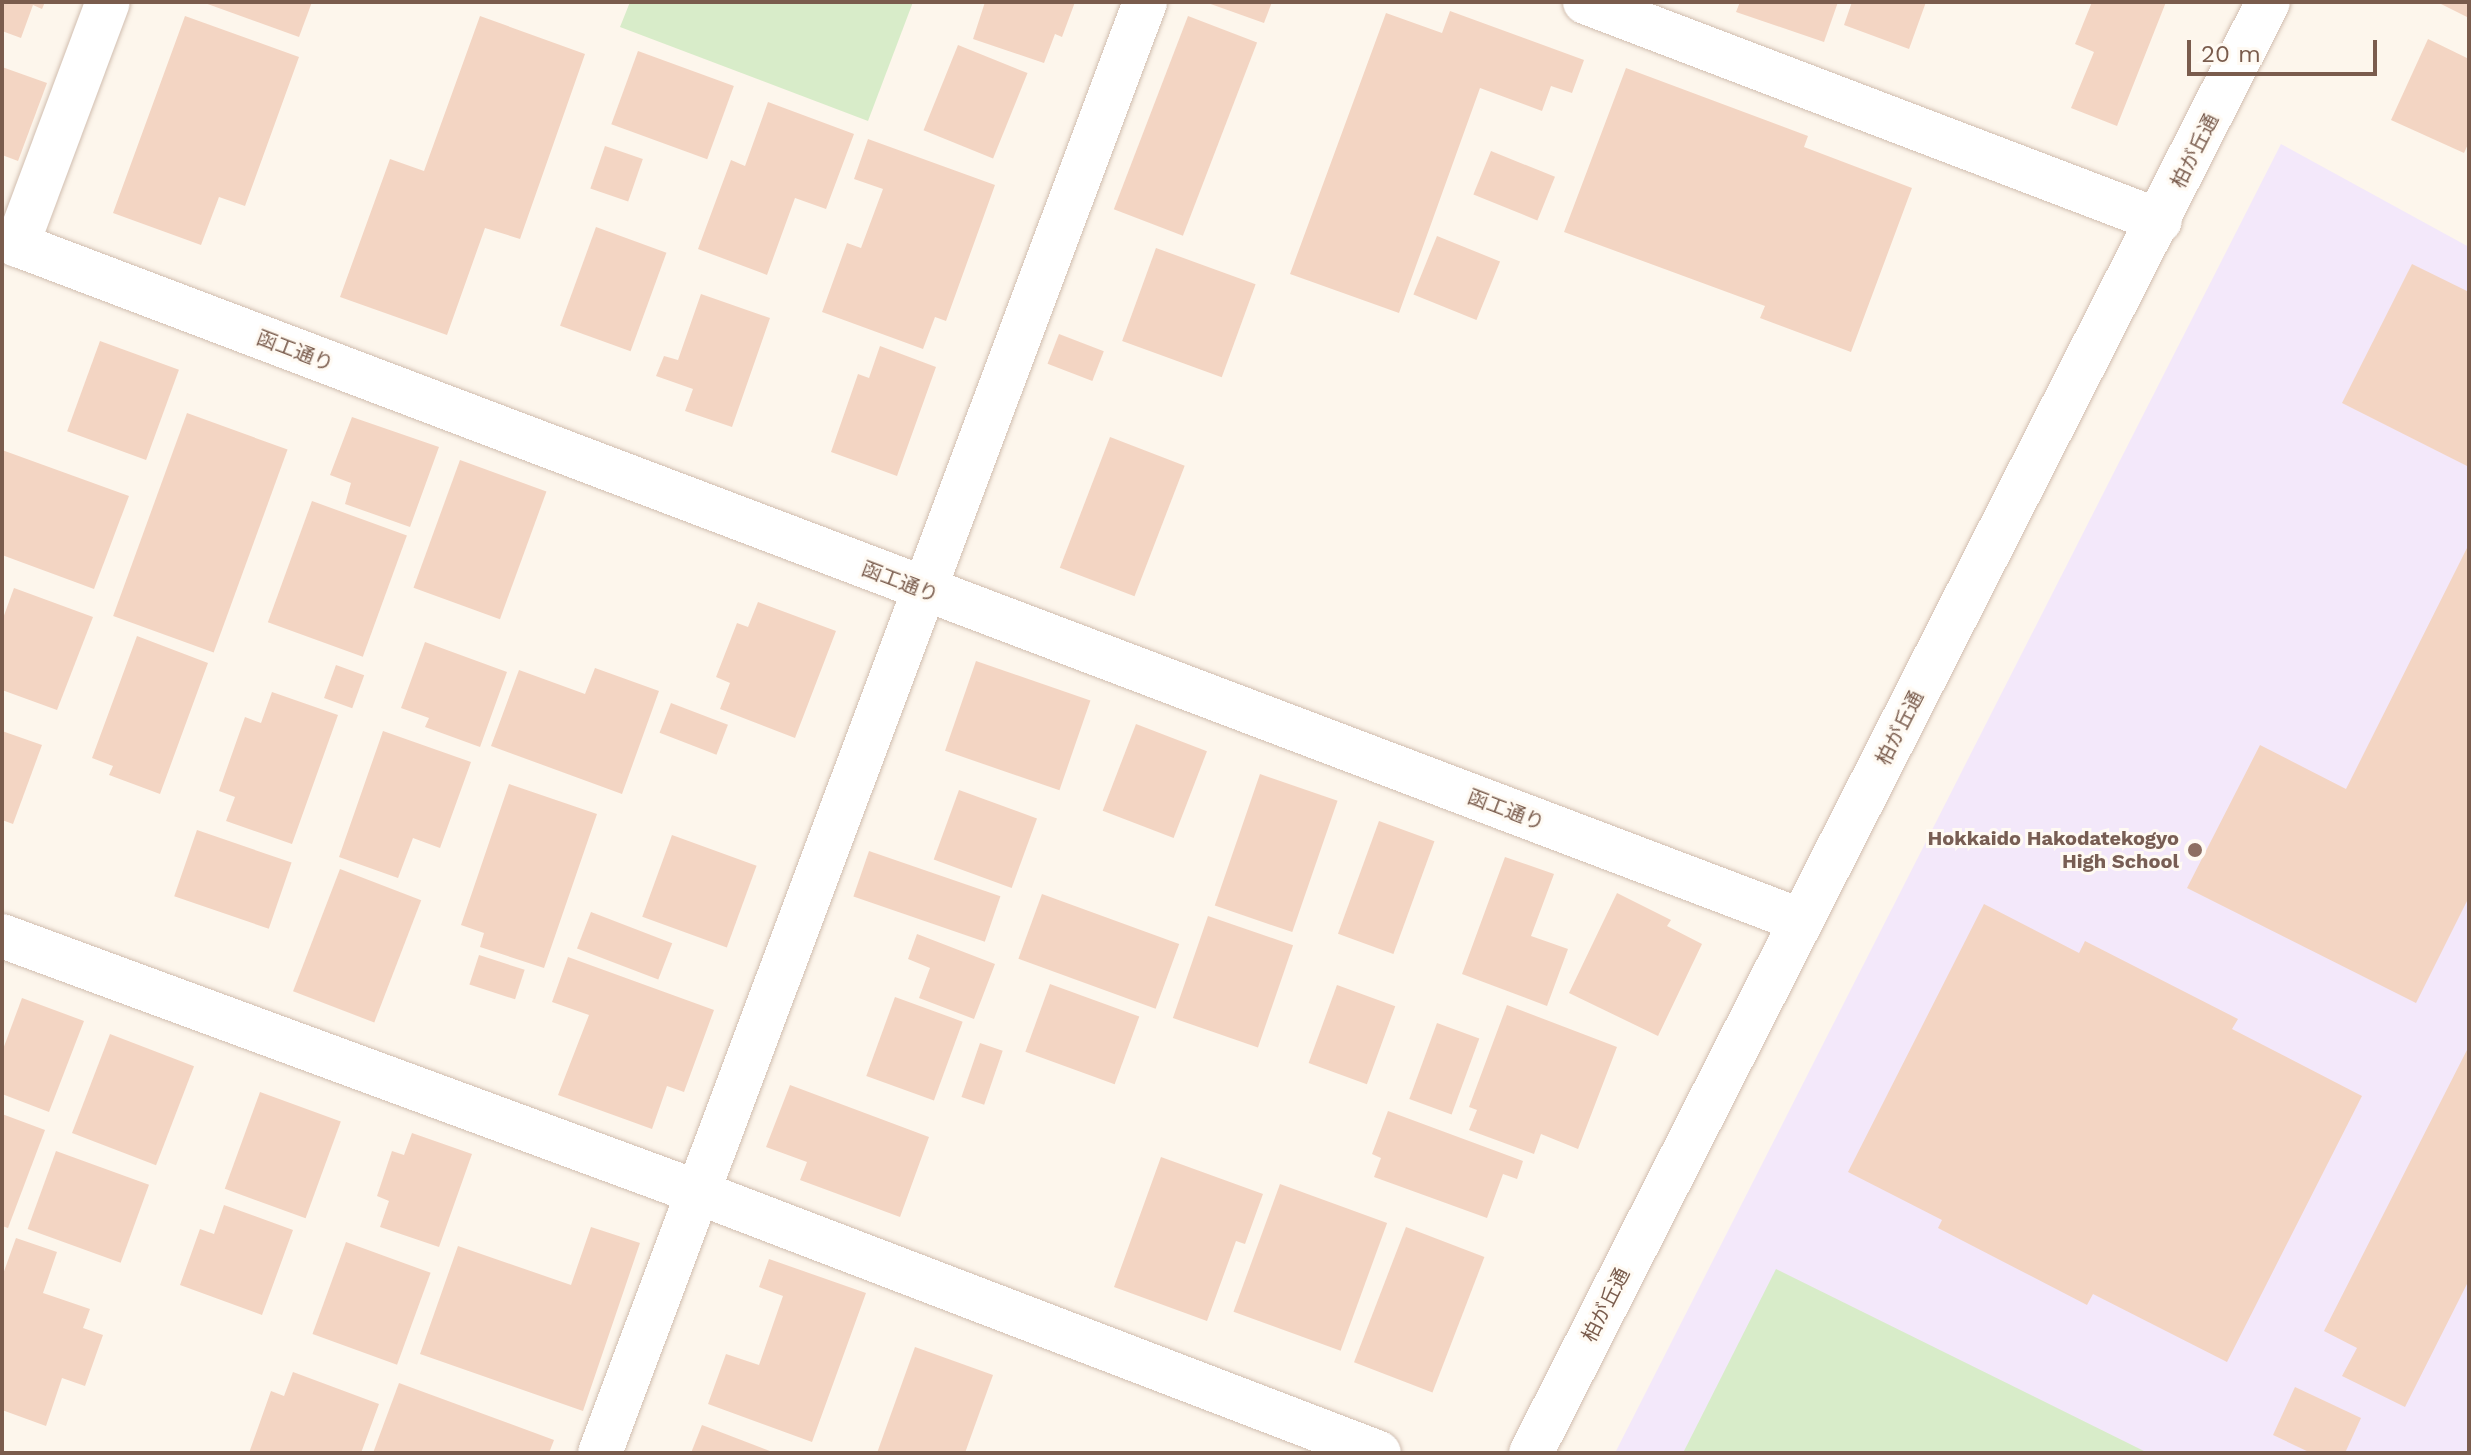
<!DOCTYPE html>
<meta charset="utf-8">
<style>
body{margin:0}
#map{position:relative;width:2471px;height:1455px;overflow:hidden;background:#fdf6ec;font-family:"Work Sans","Noto Sans JP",sans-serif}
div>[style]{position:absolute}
.education>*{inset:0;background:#f3e8fa}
.green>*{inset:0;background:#d8ecc9}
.building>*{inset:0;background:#f3d5c3;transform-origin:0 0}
.roads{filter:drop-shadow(0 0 2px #d1beb0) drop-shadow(0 0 2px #d1beb0)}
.street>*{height:44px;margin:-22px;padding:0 22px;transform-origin:22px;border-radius:22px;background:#fff}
.secondary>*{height:44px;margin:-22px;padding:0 22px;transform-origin:22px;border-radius:22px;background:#fff}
.dots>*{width:22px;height:22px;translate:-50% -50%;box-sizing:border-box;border:4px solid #fffaf3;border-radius:50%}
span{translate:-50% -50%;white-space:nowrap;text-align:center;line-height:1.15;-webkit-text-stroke:6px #fffaf3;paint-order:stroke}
.street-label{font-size:20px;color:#7a5c4d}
.education-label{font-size:20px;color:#785e54;font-weight:700}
.right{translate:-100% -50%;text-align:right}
.frame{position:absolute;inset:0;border:4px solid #7a5c4d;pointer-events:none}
.scale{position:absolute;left:2187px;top:40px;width:190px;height:36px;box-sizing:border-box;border:4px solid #7a5c4d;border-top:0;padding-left:10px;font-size:24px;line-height:28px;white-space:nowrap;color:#7a5c4d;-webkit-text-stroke:6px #fffaf3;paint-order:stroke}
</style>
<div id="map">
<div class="education">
<i style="clip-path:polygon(2281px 144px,2469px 247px,2469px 1453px,1615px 1453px)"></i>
</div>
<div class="green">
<i style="clip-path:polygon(630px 2px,913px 2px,868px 121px,620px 27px)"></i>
<i style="clip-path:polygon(1776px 1269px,2148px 1453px,1683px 1453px)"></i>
</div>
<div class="building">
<i style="clip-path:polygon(2px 2px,45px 2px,42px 9px,33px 5px,21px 38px,2px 31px)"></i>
<i style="clip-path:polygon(202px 2px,312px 2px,299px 37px)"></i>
<i style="clip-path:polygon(985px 2px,1075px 2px,1062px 37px,1055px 34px,1044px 63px,973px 39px)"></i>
<i style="clip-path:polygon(1205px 2px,1272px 2px,1264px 23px)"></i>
<i style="clip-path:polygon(1740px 2px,1838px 2px,1824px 42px,1736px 12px)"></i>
<i style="clip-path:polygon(1852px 2px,1926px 2px,1909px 49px,1844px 25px)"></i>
<i style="clip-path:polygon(2092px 2px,2166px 2px,2117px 126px,2071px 108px,2094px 52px,2075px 44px)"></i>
<i style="clip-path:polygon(2437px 2px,2469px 2px,2469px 18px)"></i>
<i style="clip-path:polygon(1450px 11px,1584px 60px,1572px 93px,1551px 86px,1542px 111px,1480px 88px,1399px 313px,1290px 274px,1386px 13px,1442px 33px)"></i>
<i style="clip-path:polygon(185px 16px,299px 57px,245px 206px,219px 197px,201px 245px,113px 213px)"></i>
<i style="clip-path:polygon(480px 16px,585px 54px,520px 239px,485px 228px,447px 335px,340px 297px,390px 159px,424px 171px)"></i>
<i style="left:1188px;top:16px;width:74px;height:207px;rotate:21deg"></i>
<i style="clip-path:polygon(2428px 39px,2469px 59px,2469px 142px,2464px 153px,2391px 120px)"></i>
<i style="left:958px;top:45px;width:75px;height:92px;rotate:22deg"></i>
<i style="left:638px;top:51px;width:102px;height:78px;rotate:20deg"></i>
<i style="clip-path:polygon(2px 67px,47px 83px,18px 161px,2px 155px)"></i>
<i style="clip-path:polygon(1626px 68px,1808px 136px,1804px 147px,1912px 188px,1851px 352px,1760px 318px,1765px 306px,1564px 232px)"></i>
<i style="clip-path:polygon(768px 102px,854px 134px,826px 209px,795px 198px,767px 275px,698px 249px,731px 160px,745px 166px)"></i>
<i style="clip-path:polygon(868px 139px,995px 185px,946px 321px,935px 317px,923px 349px,822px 312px,847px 243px,861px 248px,883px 189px,854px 179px)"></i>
<i style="left:605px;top:146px;width:40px;height:45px;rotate:19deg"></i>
<i style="left:1491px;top:151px;width:69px;height:47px;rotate:22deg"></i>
<i style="left:596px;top:227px;width:75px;height:105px;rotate:20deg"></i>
<i style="left:1437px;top:236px;width:68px;height:63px;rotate:22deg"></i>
<i style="left:1156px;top:248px;width:106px;height:99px;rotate:20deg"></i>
<i style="clip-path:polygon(2412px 264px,2469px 292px,2469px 467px,2342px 403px)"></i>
<i style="clip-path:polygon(701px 294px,770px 318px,732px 427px,685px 411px,693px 389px,656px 376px,664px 356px,678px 360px)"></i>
<i style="left:1059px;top:334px;width:48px;height:32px;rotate:21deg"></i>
<i style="left:100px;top:341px;width:84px;height:96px;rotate:20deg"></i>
<i style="clip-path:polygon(880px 346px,936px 367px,897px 476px,831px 452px,858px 374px,869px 378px)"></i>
<i style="left:187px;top:413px;width:107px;height:216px;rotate:20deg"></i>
<i style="clip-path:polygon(352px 417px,439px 447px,410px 527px,345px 504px,351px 483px,330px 475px)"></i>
<i style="left:1110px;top:437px;width:80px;height:140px;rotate:21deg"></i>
<i style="clip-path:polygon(2px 450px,129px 496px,94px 589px,2px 555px)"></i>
<i style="left:460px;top:460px;width:92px;height:136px;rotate:20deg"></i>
<i style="left:312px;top:501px;width:101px;height:129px;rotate:20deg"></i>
<i style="clip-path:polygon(2469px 544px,2469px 897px,2416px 1003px,2187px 888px,2260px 745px,2346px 789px)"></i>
<i style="clip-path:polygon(14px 588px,93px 617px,57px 710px,2px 690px,2px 621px)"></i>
<i style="clip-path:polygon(758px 602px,836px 631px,795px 738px,720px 709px,730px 683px,716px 677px,737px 623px,748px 627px)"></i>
<i style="clip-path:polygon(137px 636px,208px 663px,160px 794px,109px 775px,113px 766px,92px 758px)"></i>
<i style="clip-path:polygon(425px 642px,507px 672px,480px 747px,425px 727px,429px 718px,401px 708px)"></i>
<i style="left:976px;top:661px;width:121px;height:95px;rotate:19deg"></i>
<i style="left:336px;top:665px;width:30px;height:35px;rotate:20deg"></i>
<i style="clip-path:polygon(595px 668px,659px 691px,622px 794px,491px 746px,519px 670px,585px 694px)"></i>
<i style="clip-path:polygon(272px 692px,338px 715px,292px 844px,226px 821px,235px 797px,219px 791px,245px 717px,261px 723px)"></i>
<i style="left:671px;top:703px;width:61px;height:32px;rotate:21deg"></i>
<i style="left:1136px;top:724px;width:76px;height:93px;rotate:21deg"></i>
<i style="clip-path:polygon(2px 731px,42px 745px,13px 824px,2px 820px)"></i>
<i style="clip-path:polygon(383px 731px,471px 762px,440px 848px,413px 838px,398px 878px,339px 857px)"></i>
<i style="left:1260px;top:774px;width:82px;height:139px;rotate:19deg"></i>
<i style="clip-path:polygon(509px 784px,597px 814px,544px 968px,480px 947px,484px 933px,461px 925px)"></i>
<i style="left:959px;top:790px;width:83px;height:74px;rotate:20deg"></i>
<i style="left:1379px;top:821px;width:59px;height:120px;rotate:20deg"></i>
<i style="left:197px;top:830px;width:100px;height:70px;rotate:19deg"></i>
<i style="left:672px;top:835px;width:90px;height:87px;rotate:20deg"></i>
<i style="left:869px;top:851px;width:139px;height:48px;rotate:19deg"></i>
<i style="clip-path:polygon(1505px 857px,1554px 874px,1531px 936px,1568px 949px,1547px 1006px,1462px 974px)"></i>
<i style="left:340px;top:869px;width:87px;height:131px;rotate:21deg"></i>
<i style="clip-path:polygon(1617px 893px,1671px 920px,1667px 926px,1702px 944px,1658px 1036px,1569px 993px)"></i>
<i style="left:1042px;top:894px;width:146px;height:69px;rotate:20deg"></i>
<i style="clip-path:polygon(1984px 904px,2079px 953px,2085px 941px,2238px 1019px,2232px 1029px,2362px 1096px,2227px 1362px,2093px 1294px,2087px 1305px,1938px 1228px,1942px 1220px,1848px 1172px)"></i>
<i style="left:591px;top:912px;width:87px;height:39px;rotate:21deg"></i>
<i style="left:1208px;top:916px;width:90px;height:108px;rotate:19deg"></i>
<i style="clip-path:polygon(917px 934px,995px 964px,974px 1019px,919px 998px,930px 968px,908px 959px)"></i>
<i style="left:479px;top:955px;width:48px;height:31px;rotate:18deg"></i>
<i style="clip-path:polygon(568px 957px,714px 1010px,684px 1092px,667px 1086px,652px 1129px,558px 1095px,589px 1015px,552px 1002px)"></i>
<i style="left:1050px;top:984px;width:95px;height:72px;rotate:20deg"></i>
<i style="left:1337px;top:985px;width:62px;height:83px;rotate:20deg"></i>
<i style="left:895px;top:997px;width:72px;height:84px;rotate:20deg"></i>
<i style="clip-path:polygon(22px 998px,84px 1021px,49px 1112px,2px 1094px,2px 1052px)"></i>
<i style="clip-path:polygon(1507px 1005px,1617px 1047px,1578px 1149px,1541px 1134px,1534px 1154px,1469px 1130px,1477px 1110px,1469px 1107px)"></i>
<i style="left:1437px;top:1023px;width:45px;height:81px;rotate:20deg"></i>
<i style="left:110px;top:1034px;width:90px;height:106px;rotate:21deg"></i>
<i style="left:980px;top:1043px;width:24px;height:57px;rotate:19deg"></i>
<i style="clip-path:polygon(2469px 1046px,2469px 1280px,2405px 1407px,2342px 1376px,2357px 1348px,2324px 1331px)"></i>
<i style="clip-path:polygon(790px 1085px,929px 1137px,900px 1217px,800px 1180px,807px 1162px,766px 1147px)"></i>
<i style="left:260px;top:1092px;width:86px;height:103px;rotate:20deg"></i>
<i style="clip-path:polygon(1388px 1111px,1523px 1161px,1517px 1179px,1503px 1174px,1487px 1218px,1374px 1177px,1381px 1158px,1372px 1154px)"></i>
<i style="clip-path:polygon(2px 1114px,45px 1130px,8px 1228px,2px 1226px)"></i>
<i style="clip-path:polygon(412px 1133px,472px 1154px,439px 1247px,380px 1227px,389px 1201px,377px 1196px,392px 1151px,404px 1155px)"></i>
<i style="left:56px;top:1151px;width:99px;height:83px;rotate:20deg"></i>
<i style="clip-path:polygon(1161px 1157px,1263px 1194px,1245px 1244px,1236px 1241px,1207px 1321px,1114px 1287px)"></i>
<i style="left:1280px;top:1184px;width:114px;height:136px;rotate:20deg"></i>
<i style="clip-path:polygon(224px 1205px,293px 1230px,262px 1315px,180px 1285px,200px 1229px,214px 1234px)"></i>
<i style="clip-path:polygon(591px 1227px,640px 1243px,583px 1411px,420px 1354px,458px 1246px,571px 1285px)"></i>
<i style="left:1406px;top:1227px;width:84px;height:145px;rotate:21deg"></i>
<i style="clip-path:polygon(16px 1238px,57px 1252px,43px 1293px,90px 1309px,83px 1328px,103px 1335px,85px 1386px,62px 1378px,46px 1426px,2px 1410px,2px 1277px)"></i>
<i style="left:346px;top:1242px;width:90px;height:98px;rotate:20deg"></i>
<i style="clip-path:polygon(769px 1259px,866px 1293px,812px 1442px,708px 1404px,726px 1354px,759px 1365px,783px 1296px,759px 1287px)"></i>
<i style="clip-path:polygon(915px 1347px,993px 1375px,965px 1453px,877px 1453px)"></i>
<i style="clip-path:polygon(293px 1372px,379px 1404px,361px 1453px,249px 1453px,271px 1391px,284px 1396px)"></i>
<i style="clip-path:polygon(399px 1383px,554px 1440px,549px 1453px,373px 1453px)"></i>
<i style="clip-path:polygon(2295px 1387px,2361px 1418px,2345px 1453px,2311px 1453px,2273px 1435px)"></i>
<i style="clip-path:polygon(702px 1425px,775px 1453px,691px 1453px)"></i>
</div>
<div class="roads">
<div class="street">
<i style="left:1585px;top:2px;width:615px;rotate:20.85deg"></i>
<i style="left:17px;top:245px;width:259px;rotate:-69.5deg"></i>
<i style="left:2px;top:936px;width:741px;rotate:20.22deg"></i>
<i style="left:697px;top:1192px;width:730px;rotate:20.94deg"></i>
<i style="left:600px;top:1453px;width:1550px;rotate:-69.41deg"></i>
</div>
<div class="secondary">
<i style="left:2px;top:239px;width:1922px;rotate:20.75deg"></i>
<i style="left:1531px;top:1453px;width:1627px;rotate:-63.07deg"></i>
</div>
</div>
<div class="dots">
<i style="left:2195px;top:850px;background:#8d6e63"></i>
</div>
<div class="street-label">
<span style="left:2195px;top:151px;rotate:-63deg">柏が丘通</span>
<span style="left:295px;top:351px;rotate:21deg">函工通り</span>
<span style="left:900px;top:582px;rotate:21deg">函工通り</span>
<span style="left:1900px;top:728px;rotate:-63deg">柏が丘通</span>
<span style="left:1506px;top:810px;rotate:21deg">函工通り</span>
<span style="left:1606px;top:1305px;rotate:-63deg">柏が丘通</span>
</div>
<div class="education-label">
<span class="right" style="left:2179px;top:850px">Hokkaido Hakodatekogyo<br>High School</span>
</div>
<div class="frame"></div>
<div class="scale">20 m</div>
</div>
